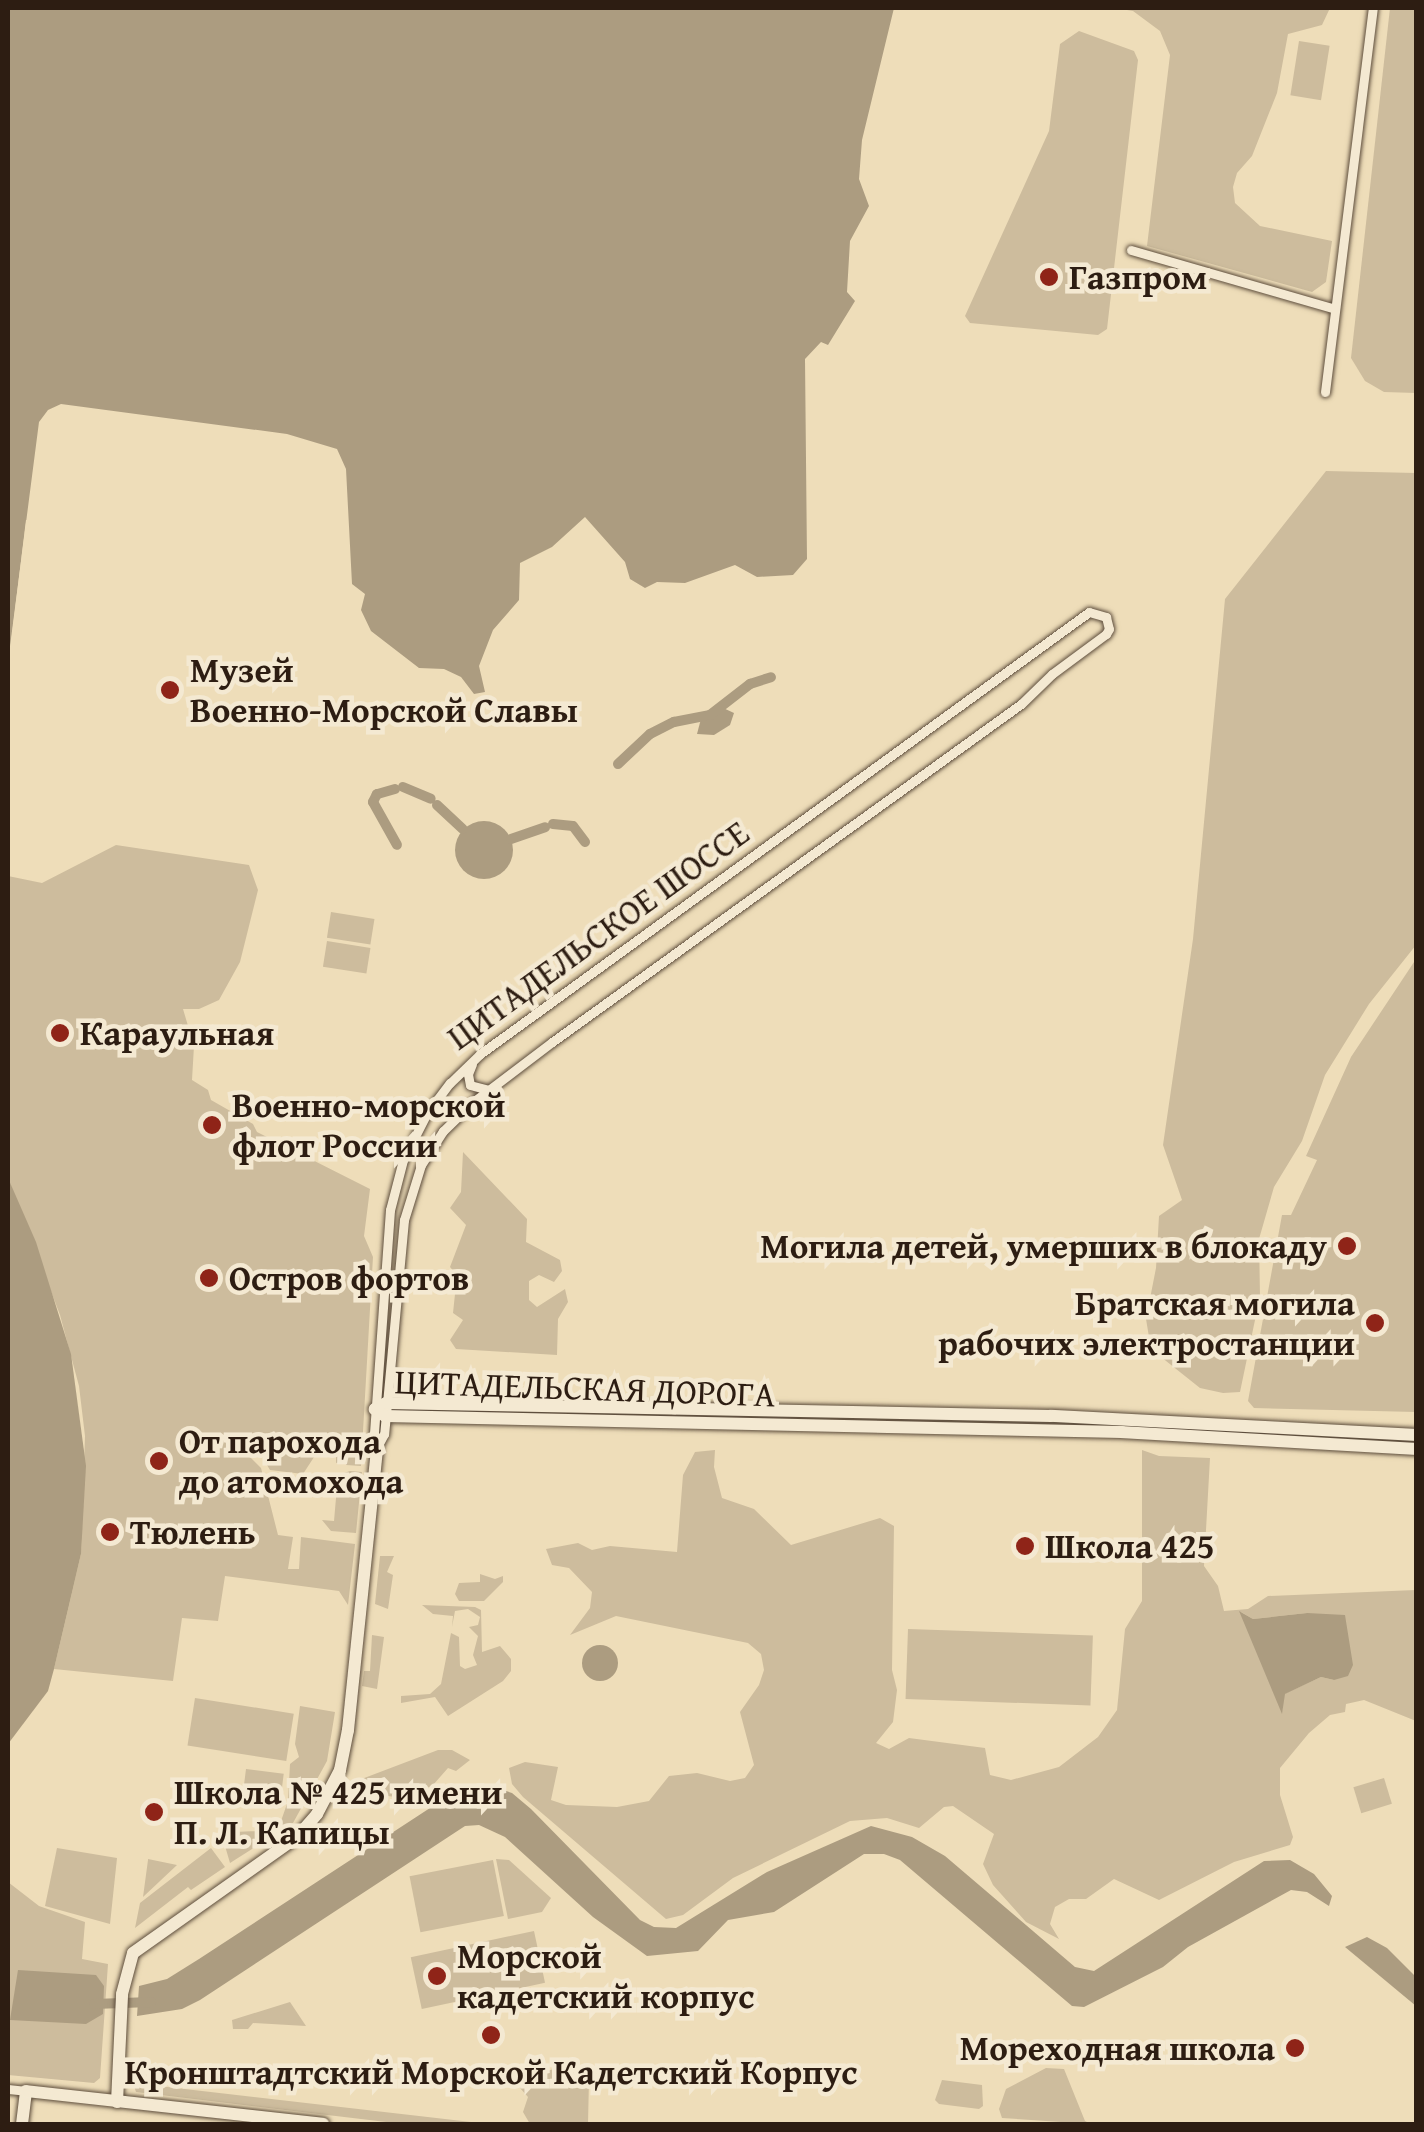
<!DOCTYPE html>
<meta charset="utf-8">
<style>
body{margin:0}
#map{position:relative;width:1424px;height:2132px;overflow:hidden;background:#eeddb9;font-family:"Gentium Book Plus",serif}
div>[style]{position:absolute}
.green>*{inset:0;background:#cdbc9d;transform-origin:0 0}
.water>*{inset:0;background:#ac9c80}
.round{border-radius:50%}
.pier>*{inset:0;background:#eeddb9}
.canal>*{height:10px;margin:-5px;padding:0 5px;transform-origin:5px;border-radius:5px;background:#ac9c80}
.roads{filter:drop-shadow(0 0 2px #5d4d3c) drop-shadow(0 0 2px #5d4d3c)}
.street>*{height:9px;margin:-4.5px;padding:0 4.5px;transform-origin:4.5px;border-radius:4.5px;background:#f4e9d2}
.secondary>*{height:12px;margin:-6px;padding:0 6px;transform-origin:6px;border-radius:6px;background:#f4e9d2}
.dots>*{width:28px;height:28px;translate:-50% -50%;box-sizing:border-box;border:5px solid #f4e9d2;border-radius:50%}
span{translate:-50% -50%;white-space:nowrap;text-align:center;line-height:1.15;-webkit-text-stroke:9px #f4e9d2;paint-order:stroke}
.poi-label{font-size:35px;color:#2d1d12;font-weight:700}
.left{translate:0 -50%;text-align:left}
.right{translate:-100% -50%;text-align:right}
.street-label{font-size:35px;color:#2d1d12}
.frame{position:absolute;inset:0;border:10px solid #2d1d12;pointer-events:none}
</style>
<div id="map">
<div class="green">
<i style="clip-path:polygon(1115px 8px,1330px 8px,1322px 25px,1288px 34px,1277px 93px,1252px 156px,1237px 173px,1233px 187px,1235px 203px,1260px 226px,1332px 241px,1326px 282px,1312px 292px,1147px 246px,1170px 55px,1160px 31px,1133px 11px)"></i>
<i style="clip-path:polygon(1390px 8px,1416px 8px,1416px 393px,1384px 392px,1365px 381px,1351px 358px)"></i>
<i style="clip-path:polygon(1079px 31px,1134px 51px,1138px 60px,1107px 329px,1098px 335px,970px 323px,965px 316px,1049px 131px,1060px 44px)"></i>
<i style="left:1299px;top:41px;width:31px;height:55px;rotate:9deg"></i>
<i style="clip-path:polygon(1326px 471px,1416px 473px,1416px 945px,1369px 1004px,1325px 1075px,1302px 1141px,1274px 1187px,1259px 1239px,1260px 1296px,1240px 1392px,1223px 1393px,1200px 1388px,1151px 1349px,1146px 1319px,1156px 1268px,1159px 1216px,1182px 1200px,1163px 1145px,1193px 939px,1225px 599px)"></i>
<i style="clip-path:polygon(116px 845px,249px 865px,258px 890px,240px 962px,219px 1000px,199px 1009px,183px 1009px,194px 1046px,192px 1080px,208px 1090px,211px 1100px,253px 1124px,257px 1132px,370px 1189px,364px 1236px,373px 1257px,361px 1466px,346px 1465px,346px 1460px,336px 1463px,336px 1456px,316px 1454px,303px 1474px,270px 1470px,258px 1450px,250px 1457px,261px 1468px,278px 1535px,293px 1537px,288px 1569px,299px 1569px,301px 1537px,355px 1544px,348px 1605px,339px 1591px,225px 1576px,218px 1621px,182px 1618px,173px 1681px,54px 1669px,81px 1554px,85px 1436px,79px 1386px,60px 1315px,8px 1178px,8px 876px,42px 883px)"></i>
<i style="left:331px;top:912px;width:44px;height:26px;rotate:9deg"></i>
<i style="left:327px;top:941px;width:44px;height:26px;rotate:9deg"></i>
<i style="clip-path:polygon(1416px 959px,1416px 1412px,1254px 1408px,1248px 1401px,1282px 1215px,1291px 1215px,1317px 1160px,1306px 1156px,1351px 1057px)"></i>
<i style="clip-path:polygon(463px 1152px,527px 1219px,526px 1242px,560px 1260px,562px 1271px,554px 1282px,539px 1275px,529px 1281px,529px 1300px,537px 1307px,565px 1289px,568px 1302px,558px 1319px,557px 1355px,456px 1349px,450px 1340px,463px 1320px,453px 1313px,457px 1275px,450px 1267px,466px 1225px,450px 1208px,461px 1192px)"></i>
<i style="clip-path:polygon(evenodd,715px 1450px,714px 1467px,722px 1498px,754px 1509px,791px 1545px,880px 1518px,894px 1526px,892px 1670px,897px 1690px,893px 1722px,876px 1743px,889px 1749px,909px 1738px,985px 1748px,990px 1775px,1011px 1780px,1059px 1767px,1098px 1737px,1117px 1710px,1125px 1629px,1142px 1601px,1142px 1450px,1159px 1456px,1210px 1458px,1204px 1566px,1218px 1586px,1224px 1611px,1248px 1609px,1268px 1596px,1416px 1590px,1416px 1721px,1364px 1700px,1346px 1704px,1345px 1712px,1330px 1715px,1309px 1733px,1280px 1768px,1280px 1795px,1293px 1837px,1290px 1845px,1234px 1862px,1159px 1900px,1114px 1879px,1086px 1899px,1069px 1899px,1055px 1907px,1050px 1924px,1059px 1939px,1026px 1922px,993px 1885px,983px 1864px,994px 1834px,953px 1806px,944px 1807px,919px 1828px,887px 1818px,850px 1821px,733px 1878px,683px 1915px,666px 1919px,523px 1797px,512px 1784px,509px 1768px,525px 1762px,558px 1767px,551px 1800px,566px 1805px,617px 1807px,649px 1801px,669px 1776px,697px 1773px,730px 1781px,745px 1778px,754px 1765px,740px 1712px,759px 1685px,764px 1670px,761px 1654px,748px 1643px,616px 1616px,570px 1635px,590px 1608px,592px 1592px,569px 1568px,552px 1565px,546px 1549px,578px 1543px,592px 1550px,610px 1546px,677px 1552px,683px 1475px,695px 1452px,715px 1450px,1241px 1612px,1253px 1619px,1307px 1613px,1334px 1680px,1321px 1677px,1284px 1694px,1282px 1711px,1241px 1612px)"></i>
<i style="clip-path:polygon(350px 1471px,362px 1472px,356px 1533px,331px 1531px,322px 1520px,334px 1521px,338px 1475px)"></i>
<i style="clip-path:polygon(380px 1556px,394px 1556px,387px 1572px,393px 1575px,388px 1609px,375px 1604px)"></i>
<i style="clip-path:polygon(480px 1574px,495px 1579px,503px 1576px,503px 1582px,484px 1601px,459px 1601px,455px 1594px,459px 1583px,480px 1582px)"></i>
<i style="clip-path:polygon(422px 1605px,475px 1607px,481px 1610px,482px 1652px,500px 1646px,511px 1659px,511px 1671px,503px 1681px,448px 1716px,435px 1697px,401px 1703px,401px 1696px,430px 1694px,441px 1684px,451px 1633px,459px 1637px,460px 1666px,465px 1669px,477px 1665px,473px 1655px,478px 1636px,469px 1627px,478px 1625px,480px 1617px,468px 1609px,455px 1611px,452px 1627px,453px 1616px,433px 1614px)"></i>
<i style="left:908px;top:1629px;width:185px;height:70px;rotate:2deg"></i>
<i style="clip-path:polygon(372px 1635px,384px 1637px,377px 1689px,362px 1686px,364px 1671px,370px 1671px)"></i>
<i style="left:195px;top:1698px;width:100px;height:48px;rotate:9deg"></i>
<i style="clip-path:polygon(300px 1706px,335px 1712px,327px 1761px,293px 1823px,230px 1863px,225px 1846px,235px 1832px,257px 1831px,281px 1821px,288px 1801px,290px 1764px,299px 1757px,295px 1744px)"></i>
<i style="clip-path:polygon(438px 1750px,452px 1750px,470px 1760px,456px 1771px,448px 1768px,433px 1785px,407px 1798px,387px 1796px,374px 1809px,358px 1802px,360px 1794px,354px 1788px,359px 1780px)"></i>
<i style="left:246px;top:1769px;width:38px;height:35px;rotate:7deg"></i>
<i style="left:1384px;top:1778px;width:27px;height:32px;rotate:73deg"></i>
<i style="clip-path:polygon(57px 1848px,117px 1858px,110px 1924px,45px 1906px)"></i>
<i style="clip-path:polygon(211px 1848px,225px 1867px,191px 1890px,188px 1887px,135px 1928px,140px 1903px)"></i>
<i style="clip-path:polygon(148px 1859px,177px 1865px,143px 1897px,148px 1860px)"></i>
<i style="clip-path:polygon(496px 1859px,509px 1860px,551px 1898px,542px 1912px,508px 1919px)"></i>
<i style="left:493px;top:1860px;width:57px;height:85px;rotate:79deg"></i>
<i style="clip-path:polygon(8px 1882px,39px 1906px,85px 1922px,82px 1959px,108px 1964px,100px 2078px,94px 2083px,8px 2075px)"></i>
<i style="left:534px;top:1931px;width:53px;height:126px;rotate:78deg"></i>
<i style="clip-path:polygon(290px 2002px,306px 2026px,253px 2023px,248px 2029px,233px 2029px,232px 2020px)"></i>
<i style="clip-path:polygon(562px 2067px,578px 2070px,589px 2079px,588px 2124px,530px 2124px,523px 2112px,528px 2097px,520px 2088px,531px 2075px)"></i>
<i style="clip-path:polygon(1046px 2068px,1064px 2069px,1085px 2121px,1091px 2124px,1002px 2118px,999px 2109px,1006px 2089px)"></i>
<i style="clip-path:polygon(942px 2080px,982px 2085px,983px 2106px,979px 2109px,939px 2104px,935px 2100px)"></i>
<i style="clip-path:polygon(133px 2083px,471px 2122px,471px 2124px,403px 2124px,136px 2092px)"></i>
</div>
<div class="water">
<i style="clip-path:polygon(8px 8px,894px 8px,862px 140px,859px 179px,869px 206px,850px 241px,847px 292px,855px 301px,828px 345px,821px 342px,805px 359px,807px 559px,793px 575px,757px 577px,735px 565px,685px 583px,657px 582px,645px 588px,630px 579px,625px 562px,585px 517px,552px 547px,520px 563px,519px 600px,493px 630px,479px 666px,485px 692px,474px 694px,461px 677px,444px 669px,419px 668px,371px 631px,361px 610px,365px 594px,352px 584px,346px 469px,337px 449px,287px 434px,61px 404px,48px 410px,39px 422px,8px 662px)"></i>
<i style="clip-path:polygon(721px 707px,734px 713px,730px 725px,714px 735px,697px 734px,702px 715px)"></i>
<i class="round" style="left:455px;top:821px;width:58px;height:58px"></i>
<i style="clip-path:polygon(8px 1178px,36px 1242px,71px 1354px,86px 1466px,81px 1554px,54px 1669px,48px 1691px,8px 1744px)"></i>
<i style="clip-path:polygon(1239px 1611px,1253px 1619px,1307px 1613px,1345px 1615px,1353px 1665px,1348px 1676px,1334px 1680px,1321px 1677px,1285px 1694px,1282px 1714px)"></i>
<i class="round" style="left:582px;top:1645px;width:36px;height:36px"></i>
<i style="clip-path:polygon(485px 1784px,512px 1793px,531px 1809px,640px 1920px,654px 1927px,676px 1928px,767px 1872px,871px 1826px,912px 1837px,945px 1856px,1075px 1967px,1094px 1971px,1264px 1861px,1290px 1860px,1314px 1874px,1332px 1896px,1329px 1906px,1307px 1892px,1291px 1890px,1188px 1947px,1163px 1967px,1084px 2007px,1072px 2006px,900px 1860px,884px 1854px,864px 1854px,774px 1912px,728px 1920px,698px 1951px,647px 1956px,593px 1917px,505px 1837px,479px 1825px,465px 1826px,200px 2000px,182px 2009px,137px 2016px,139px 1986px,167px 1979px,199px 1959px,456px 1791px)"></i>
<i style="clip-path:polygon(1367px 1937px,1387px 1948px,1416px 1977px,1416px 2006px,1345px 1947px)"></i>
<i style="clip-path:polygon(18px 1970px,96px 1975px,104px 1986px,103px 2014px,86px 2024px,10px 2020px)"></i>
</div>
<div class="pier">
<i style="clip-path:polygon(26px 520px,31px 520px,12px 663px,8px 667px)"></i>
</div>
<div class="canal">
<i style="left:618px;top:764px;width:44px;rotate:-43.2deg"></i>
<i style="left:650px;top:734px;width:27px;rotate:-27deg"></i>
<i style="left:674px;top:722px;width:37px;rotate:-11deg"></i>
<i style="left:710px;top:715px;width:51px;rotate:-37.8deg"></i>
<i style="left:750px;top:684px;width:22px;rotate:-18deg"></i>
<i style="left:403px;top:787px;width:30px;rotate:23deg"></i>
<i style="left:395px;top:789px;width:19px;rotate:164deg"></i>
<i style="left:377px;top:794px;width:9px;rotate:117deg"></i>
<i style="left:373px;top:802px;width:49px;rotate:60.8deg"></i>
<i style="left:437px;top:805px;width:35px;rotate:43deg"></i>
<i style="left:553px;top:824px;width:20px;rotate:6deg"></i>
<i style="left:573px;top:826px;width:20px;rotate:53deg"></i>
<i style="left:511px;top:839px;width:36px;rotate:-19deg"></i>
<i style="left:94px;top:2004px;width:57px;rotate:-2deg"></i>
</div>
<div class="roads">
<div class="street">
<i style="left:1131px;top:250px;width:212px;rotate:16.1deg"></i>
<i style="left:1325px;top:392px;width:387px;rotate:-82.9deg"></i>
<i style="left:1089px;top:612px;width:18px;rotate:16deg"></i>
<i style="left:1106px;top:617px;width:12px;rotate:76deg"></i>
<i style="left:1109px;top:629px;width:6px;rotate:121deg"></i>
<i style="left:1106px;top:634px;width:67px;rotate:143.5deg"></i>
<i style="left:1052px;top:674px;width:43px;rotate:135.9deg"></i>
<i style="left:1021px;top:704px;width:578px;rotate:144.22deg"></i>
<i style="left:552px;top:1042px;width:99px;rotate:142.8deg"></i>
<i style="left:473px;top:1102px;width:42px;rotate:136deg"></i>
<i style="left:443px;top:1131px;width:40px;rotate:122.9deg"></i>
<i style="left:421px;top:1165px;width:58px;rotate:107.2deg"></i>
<i style="left:404px;top:1220px;width:215px;rotate:95.3deg"></i>
<i style="left:384px;top:1434px;width:15px;rotate:118deg"></i>
<i style="left:377px;top:1447px;width:14px;rotate:-102deg"></i>
<i style="left:374px;top:1433px;width:224px;rotate:-85.9deg"></i>
<i style="left:390px;top:1210px;width:52px;rotate:-75.4deg"></i>
<i style="left:403px;top:1160px;width:53px;rotate:-62.9deg"></i>
<i style="left:427px;top:1113px;width:38px;rotate:-53deg"></i>
<i style="left:450px;top:1083px;width:42px;rotate:-44deg"></i>
<i style="left:480px;top:1054px;width:752px;rotate:-35.97deg"></i>
<i style="left:472px;top:1064px;width:11px;rotate:112deg"></i>
<i style="left:468px;top:1074px;width:11px;rotate:80deg"></i>
<i style="left:470px;top:1085px;width:20px;rotate:15deg"></i>
<i style="left:8px;top:2089px;width:18px;rotate:6deg"></i>
</div>
<div class="secondary">
<i style="left:1416px;top:1435px;width:365px;rotate:-177deg"></i>
<i style="left:1051px;top:1416px;width:665px;rotate:-178.88deg"></i>
<i style="left:386px;top:1403px;width:13px;rotate:151deg"></i>
<i style="left:375px;top:1409px;width:12px;rotate:35deg"></i>
<i style="left:385px;top:1416px;width:737px;rotate:1.24deg"></i>
<i style="left:1122px;top:1432px;width:294px;rotate:3.3deg"></i>
<i style="left:117px;top:2102px;width:108px;rotate:-87.3deg"></i>
<i style="left:122px;top:1994px;width:42px;rotate:-75deg"></i>
<i style="left:133px;top:1953px;width:202px;rotate:-35.3deg"></i>
<i style="left:298px;top:1836px;width:29px;rotate:-49deg"></i>
<i style="left:317px;top:1814px;width:50px;rotate:-62.4deg"></i>
<i style="left:340px;top:1770px;width:41px;rotate:-78.7deg"></i>
<i style="left:348px;top:1730px;width:284px;rotate:-84.1deg"></i>
<i style="left:22px;top:2124px;width:33px;rotate:-83deg"></i>
<i style="left:26px;top:2091px;width:299px;rotate:6.3deg"></i>
</div>
</div>
<div class="dots">
<i style="left:1049px;top:277px;background:#8f2418"></i>
<i style="left:170px;top:690px;background:#8f2418"></i>
<i style="left:60px;top:1033px;background:#8f2418"></i>
<i style="left:212px;top:1125px;background:#8f2418"></i>
<i style="left:1347px;top:1246px;background:#8f2418"></i>
<i style="left:209px;top:1278px;background:#8f2418"></i>
<i style="left:1375px;top:1323px;background:#8f2418"></i>
<i style="left:159px;top:1461px;background:#8f2418"></i>
<i style="left:110px;top:1532px;background:#8f2418"></i>
<i style="left:1025px;top:1546px;background:#8f2418"></i>
<i style="left:154px;top:1812px;background:#8f2418"></i>
<i style="left:437px;top:1976px;background:#8f2418"></i>
<i style="left:491px;top:2035px;background:#8f2418"></i>
<i style="left:1295px;top:2048px;background:#8f2418"></i>
</div>
<div class="poi-label">
<span class="left" style="left:1069px;top:277px">Газпром</span>
<span class="left" style="left:190px;top:690px">Музей<br>Военно-Морской Славы</span>
<span class="left" style="left:80px;top:1033px">Караульная</span>
<span class="left" style="left:232px;top:1125px">Военно-морской<br>флот России</span>
<span class="right" style="left:1327px;top:1246px">Могила детей, умерших в блокаду</span>
<span class="left" style="left:229px;top:1278px">Остров фортов</span>
<span class="right" style="left:1355px;top:1323px">Братская могила<br>рабочих электростанции</span>
<span class="left" style="left:179px;top:1461px">От парохода<br>до атомохода</span>
<span class="left" style="left:130px;top:1532px">Тюлень</span>
<span class="left" style="left:1045px;top:1546px">Школа 425</span>
<span class="left" style="left:174px;top:1812px">Школа № 425 имени<br>П. Л. Капицы</span>
<span class="left" style="left:457px;top:1976px">Морской<br>кадетский корпус</span>
<span class="right" style="left:1275px;top:2048px">Мореходная школа</span>
<span style="left:491px;top:2072px">Кронштадтский Морской Кадетский Корпус</span>
</div>
<div class="street-label">
<span style="left:598px;top:935px;rotate:-36deg">ЦИТАДЕЛЬСКОЕ ШОССЕ</span>
<span style="left:585px;top:1388px;rotate:2deg">ЦИТАДЕЛЬСКАЯ ДОРОГА</span>
</div>
<div class="frame"></div>
</div>
